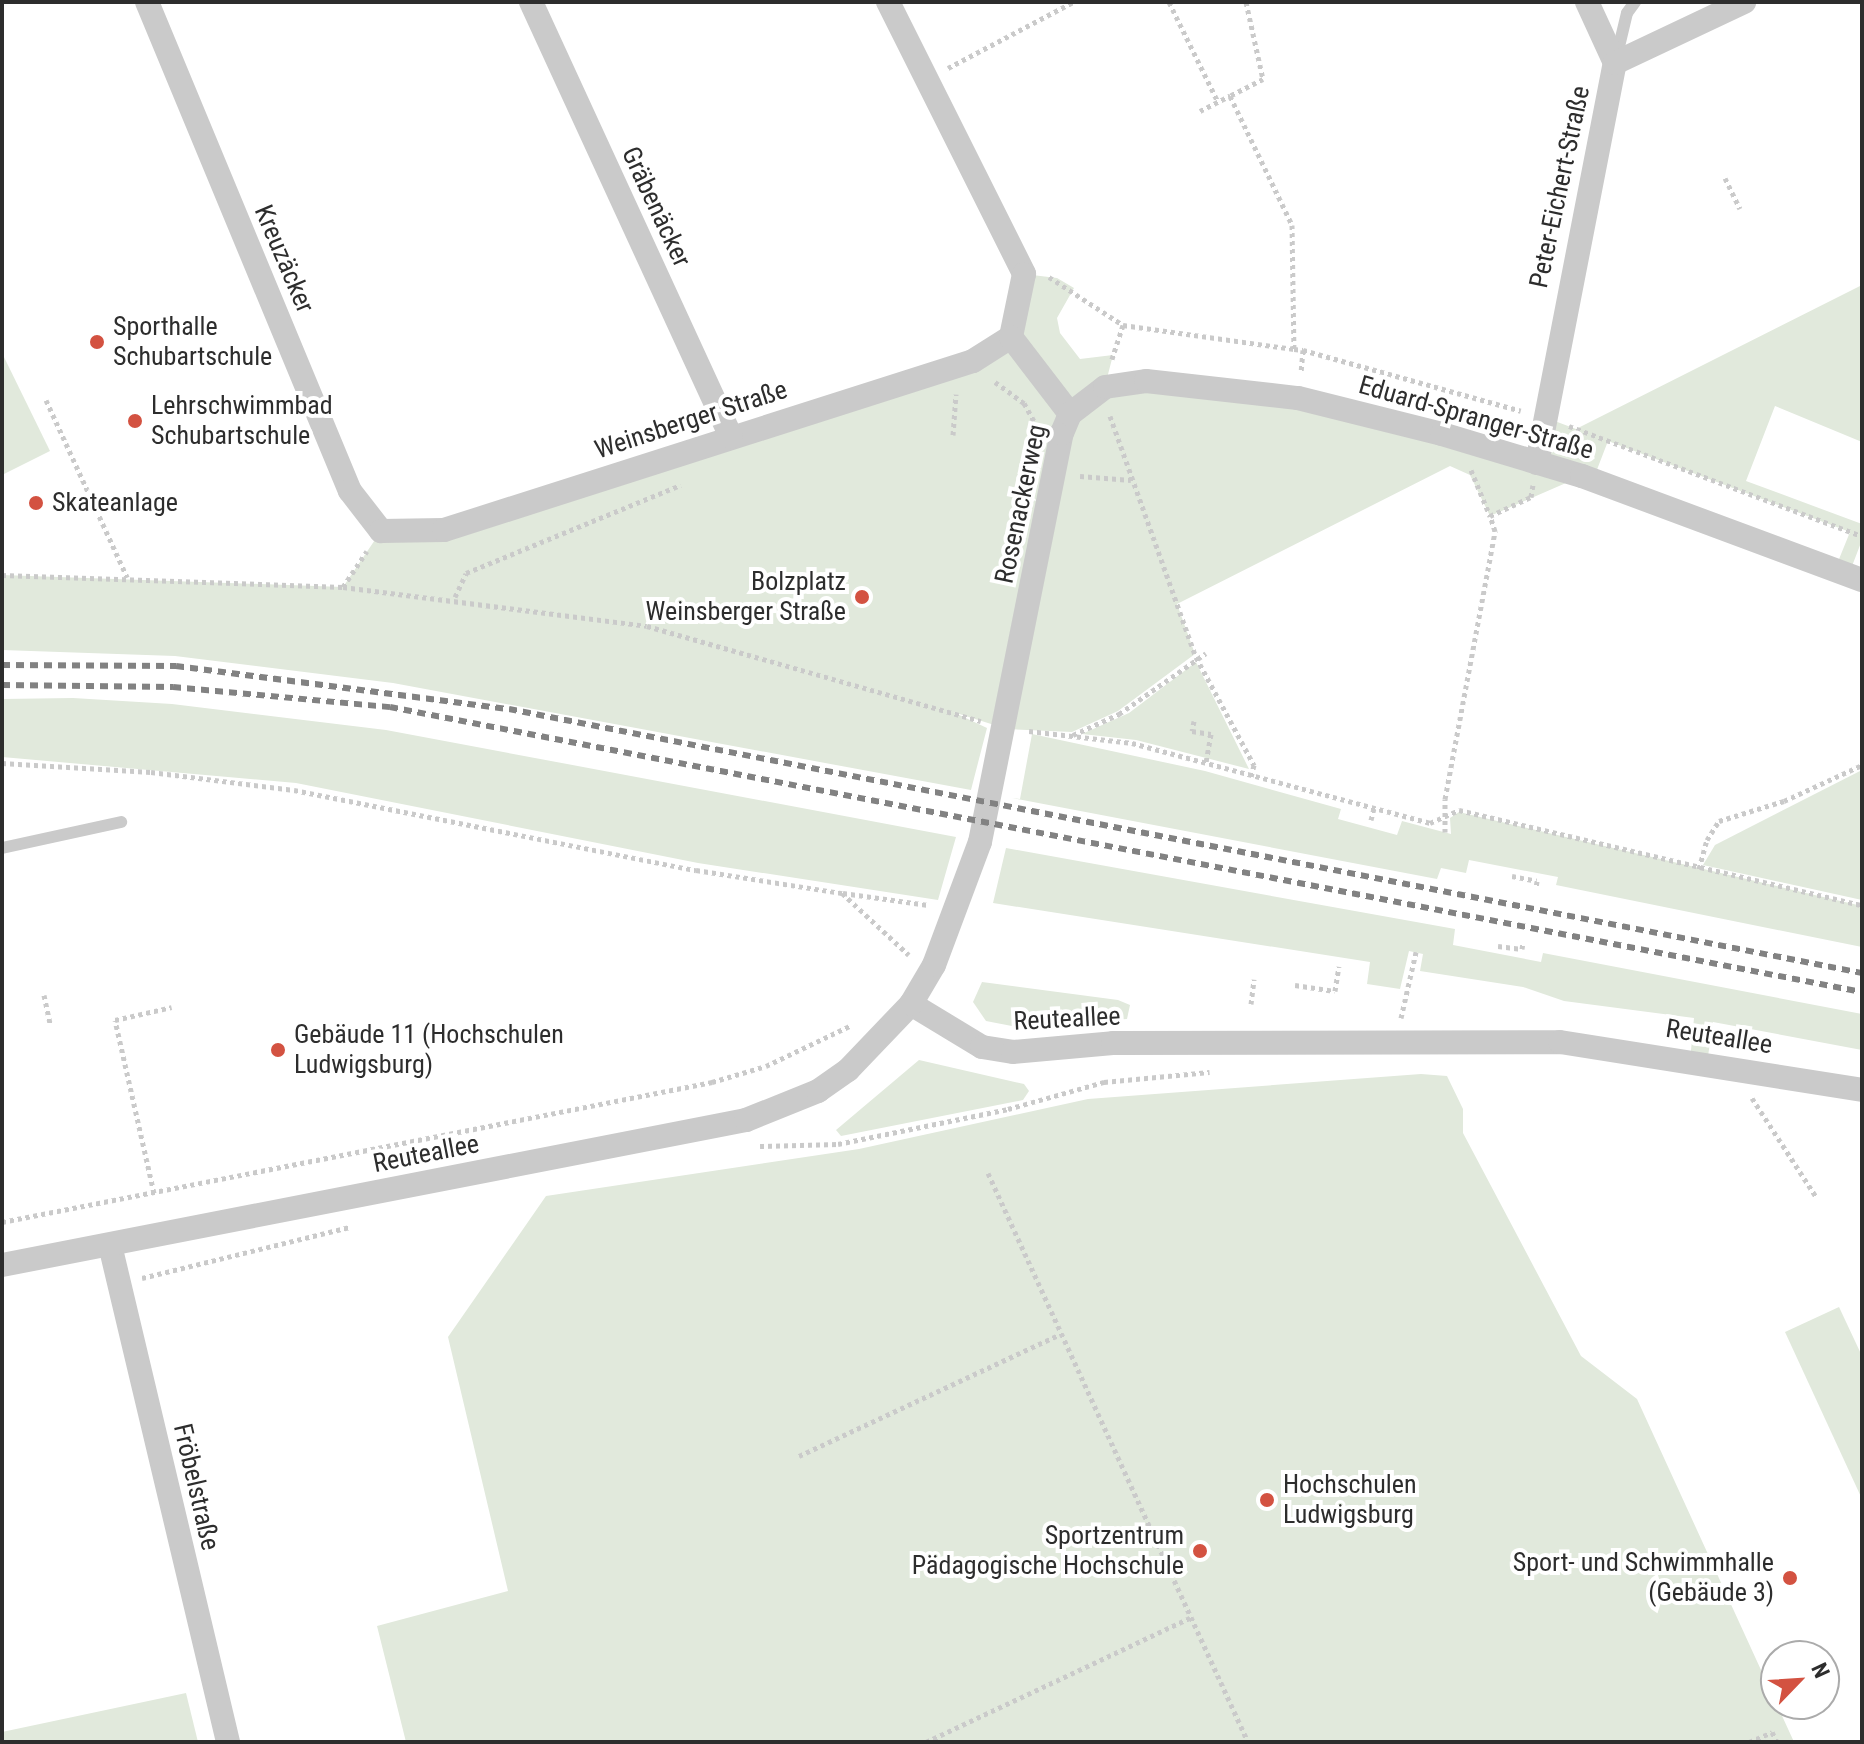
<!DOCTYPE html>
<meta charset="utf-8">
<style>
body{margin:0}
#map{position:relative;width:1864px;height:1744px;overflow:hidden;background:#fff;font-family:"Roboto Condensed",sans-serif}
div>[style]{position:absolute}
.green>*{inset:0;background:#e1e9dc}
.path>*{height:5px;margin-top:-2.5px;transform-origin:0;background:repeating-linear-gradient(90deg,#cacaca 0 4px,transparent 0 8px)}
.lane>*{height:12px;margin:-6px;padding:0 6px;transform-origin:6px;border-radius:6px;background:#cacaca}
.street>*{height:24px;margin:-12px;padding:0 12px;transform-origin:12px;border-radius:12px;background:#cacaca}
.rail>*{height:6px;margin-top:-3px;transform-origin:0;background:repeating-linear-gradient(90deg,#828282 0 8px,transparent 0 14px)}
.dots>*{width:22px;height:22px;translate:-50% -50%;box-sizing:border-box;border:4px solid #fff;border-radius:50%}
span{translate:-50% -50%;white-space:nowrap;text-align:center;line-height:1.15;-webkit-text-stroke:8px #fff;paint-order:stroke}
.street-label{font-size:26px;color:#2d2d2d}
.poi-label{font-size:26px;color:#2d2d2d}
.left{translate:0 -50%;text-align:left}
.right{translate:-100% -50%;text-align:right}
.frame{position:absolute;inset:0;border:4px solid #2d2d2d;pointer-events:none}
.north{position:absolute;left:1760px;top:1640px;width:80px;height:80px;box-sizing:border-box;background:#fff;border:2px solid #ababab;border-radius:50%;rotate:65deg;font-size:22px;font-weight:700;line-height:32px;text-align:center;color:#2d2d2d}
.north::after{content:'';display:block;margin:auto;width:28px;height:36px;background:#d35241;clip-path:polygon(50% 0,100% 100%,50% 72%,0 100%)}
</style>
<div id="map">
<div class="green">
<i style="clip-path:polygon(1024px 274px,1057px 278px,1074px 288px,1057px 318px,1060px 333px,1080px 359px,1113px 355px,1105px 386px,1298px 398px,1536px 463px,1544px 417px,1576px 429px,1862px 285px,1862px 442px,1775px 406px,1746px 481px,1862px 524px,1862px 540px,1849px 574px,1835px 569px,1850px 532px,1608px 441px,1593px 480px,1582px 476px,1490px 516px,1470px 475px,1450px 466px,1177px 604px,1195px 654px,1118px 711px,1072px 732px,1007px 729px,953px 712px,987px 728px,971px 790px,393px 683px,175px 656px,2px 650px,2px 575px,343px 587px,381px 531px,444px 530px,1011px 337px)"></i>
<i style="clip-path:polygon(2px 353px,50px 451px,2px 475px)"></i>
<i style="clip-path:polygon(1196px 662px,1249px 769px,1136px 740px,1082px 734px,1129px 713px)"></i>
<i style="clip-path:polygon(73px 698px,172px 704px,386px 730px,956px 837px,938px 900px,698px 863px,296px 783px,2px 757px,2px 699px)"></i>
<i style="clip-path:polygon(1032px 734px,1205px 771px,1341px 809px,1338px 819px,1397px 835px,1402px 821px,1451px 834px,1450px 818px,1459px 812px,1862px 906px,1862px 947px,1556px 885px,1558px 877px,1469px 860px,1466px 873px,1441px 868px,1437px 879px,1012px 798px,1020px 799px)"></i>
<i style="clip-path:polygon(1862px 770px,1862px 900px,1703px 865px,1715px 845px)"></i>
<i style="clip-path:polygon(1006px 848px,1455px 929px,1453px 945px,1541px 962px,1543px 953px,1862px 1014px,1862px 1050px,1713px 1022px,1707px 1063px,1690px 1061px,1694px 1018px,1564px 1001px,1523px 987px,1420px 971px,1423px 954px,1409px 951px,1400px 989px,1367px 984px,1370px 962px,993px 903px)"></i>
<i style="clip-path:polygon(982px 982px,1118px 1000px,1130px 1005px,1127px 1019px,1017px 1027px,986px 1021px,973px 1002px)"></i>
<i style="clip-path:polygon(919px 1060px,1024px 1084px,1029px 1091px,1023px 1100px,841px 1136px,836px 1130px)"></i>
<i style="clip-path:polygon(1421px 1074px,1447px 1076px,1463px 1109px,1463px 1133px,1581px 1356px,1637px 1399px,1794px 1742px,406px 1742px,377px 1626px,508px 1591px,448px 1337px,546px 1196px,859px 1149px,1088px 1099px)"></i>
<i style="clip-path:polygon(1839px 1307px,1862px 1356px,1862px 1499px,1785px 1332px)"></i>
<i style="clip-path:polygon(186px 1693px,198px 1742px,2px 1742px,2px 1732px)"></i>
</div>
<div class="path">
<i style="left:1169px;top:2px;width:111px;rotate:63.9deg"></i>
<i style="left:1246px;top:2px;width:79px;rotate:77.6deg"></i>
<i style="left:1263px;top:79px;width:37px;rotate:153deg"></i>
<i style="left:1230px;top:96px;width:143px;rotate:64.3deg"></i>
<i style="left:1292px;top:225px;width:124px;rotate:89.1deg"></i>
<i style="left:1294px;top:349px;width:9px;rotate:6deg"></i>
<i style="left:1303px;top:350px;width:22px;rotate:95deg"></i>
<i style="left:948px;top:68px;width:141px;rotate:-27.8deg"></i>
<i style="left:1200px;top:111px;width:34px;rotate:-27deg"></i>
<i style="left:1725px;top:178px;width:34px;rotate:64deg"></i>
<i style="left:1049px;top:277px;width:88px;rotate:33deg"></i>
<i style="left:1123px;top:325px;width:36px;rotate:108deg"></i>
<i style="left:1123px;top:325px;width:173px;rotate:8deg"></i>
<i style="left:1303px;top:350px;width:226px;rotate:15.6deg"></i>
<i style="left:995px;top:382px;width:36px;rotate:36deg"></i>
<i style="left:1024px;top:403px;width:26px;rotate:61deg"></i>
<i style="left:46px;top:400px;width:195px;rotate:65.4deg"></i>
<i style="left:1110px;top:416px;width:256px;rotate:70.4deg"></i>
<i style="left:1196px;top:657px;width:123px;rotate:61.8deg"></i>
<i style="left:1254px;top:765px;width:12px;rotate:104deg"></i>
<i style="left:1569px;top:426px;width:313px;rotate:20.6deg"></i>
<i style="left:953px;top:435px;width:41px;rotate:-85.8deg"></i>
<i style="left:1471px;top:470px;width:50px;rotate:67.6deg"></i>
<i style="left:1080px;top:476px;width:51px;rotate:4.5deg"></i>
<i style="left:2px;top:575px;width:341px;rotate:2deg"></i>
<i style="left:343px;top:587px;width:306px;rotate:7.3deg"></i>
<i style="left:647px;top:626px;width:347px;rotate:15.9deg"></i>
<i style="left:343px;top:587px;width:43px;rotate:-56.3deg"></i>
<i style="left:455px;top:597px;width:26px;rotate:-65deg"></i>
<i style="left:466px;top:573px;width:232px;rotate:-22.3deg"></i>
<i style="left:1194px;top:721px;width:10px;rotate:101deg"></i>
<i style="left:1192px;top:731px;width:19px;rotate:9deg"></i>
<i style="left:1211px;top:734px;width:28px;rotate:100deg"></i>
<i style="left:1029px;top:731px;width:104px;rotate:6.6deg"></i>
<i style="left:1132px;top:743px;width:309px;rotate:15deg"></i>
<i style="left:1430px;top:823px;width:32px;rotate:-24deg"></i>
<i style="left:1459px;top:810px;width:414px;rotate:13.3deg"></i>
<i style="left:1073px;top:735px;width:51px;rotate:-24.5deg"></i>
<i style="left:1119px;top:714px;width:106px;rotate:-35deg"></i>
<i style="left:2px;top:763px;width:149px;rotate:3.5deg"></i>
<i style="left:151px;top:772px;width:144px;rotate:7.2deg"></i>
<i style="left:294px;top:790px;width:410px;rotate:11.3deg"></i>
<i style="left:696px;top:870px;width:148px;rotate:9deg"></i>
<i style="left:842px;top:893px;width:91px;rotate:42.8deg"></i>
<i style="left:1371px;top:820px;width:12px;rotate:-76deg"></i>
<i style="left:1445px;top:832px;width:33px;rotate:-90deg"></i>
<i style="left:1445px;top:799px;width:273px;rotate:-79.4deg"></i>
<i style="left:1495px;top:531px;width:16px;rotate:-108deg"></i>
<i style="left:1490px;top:516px;width:45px;rotate:-24.9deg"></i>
<i style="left:1531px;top:497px;width:12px;rotate:-81deg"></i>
<i style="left:1699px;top:869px;width:30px;rotate:-75deg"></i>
<i style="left:1707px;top:840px;width:22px;rotate:-58deg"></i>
<i style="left:1719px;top:821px;width:68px;rotate:-17.1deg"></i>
<i style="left:1784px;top:801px;width:86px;rotate:-24.8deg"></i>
<i style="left:1512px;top:876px;width:25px;rotate:11deg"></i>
<i style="left:1537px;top:881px;width:7px;rotate:98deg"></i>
<i style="left:843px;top:893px;width:86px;rotate:8deg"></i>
<i style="left:1498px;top:946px;width:24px;rotate:7deg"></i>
<i style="left:1522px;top:949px;width:7px;rotate:-82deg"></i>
<i style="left:1295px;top:985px;width:40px;rotate:8.5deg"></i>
<i style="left:1335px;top:991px;width:25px;rotate:-81deg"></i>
<i style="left:44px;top:995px;width:30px;rotate:78deg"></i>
<i style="left:1251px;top:1004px;width:25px;rotate:-83deg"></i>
<i style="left:1401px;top:1018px;width:68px;rotate:-77.2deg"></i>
<i style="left:1752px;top:1098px;width:119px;rotate:57deg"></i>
<i style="left:760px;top:1146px;width:78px;rotate:-1.5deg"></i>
<i style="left:838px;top:1144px;width:174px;rotate:-11.6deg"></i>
<i style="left:1008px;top:1109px;width:100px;rotate:-15.7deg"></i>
<i style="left:1104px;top:1082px;width:106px;rotate:-5.4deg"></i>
<i style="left:988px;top:1173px;width:626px;rotate:65.44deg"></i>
<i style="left:154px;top:1193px;width:177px;rotate:-102.7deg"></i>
<i style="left:115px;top:1020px;width:58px;rotate:-12.8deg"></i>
<i style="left:2px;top:1222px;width:724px;rotate:-11.15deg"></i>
<i style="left:712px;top:1082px;width:56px;rotate:-16.5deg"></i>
<i style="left:766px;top:1066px;width:95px;rotate:-25.5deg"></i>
<i style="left:142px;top:1278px;width:214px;rotate:-13.8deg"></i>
<i style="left:799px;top:1456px;width:287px;rotate:-25deg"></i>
<i style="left:926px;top:1742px;width:292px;rotate:-25.2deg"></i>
<i style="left:1749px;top:1742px;width:25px;rotate:-23deg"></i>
<i style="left:1772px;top:1732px;width:11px;rotate:63deg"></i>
</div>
<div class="lane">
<i style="left:1616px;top:59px;width:47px;rotate:-76.6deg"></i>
<i style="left:1627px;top:13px;width:14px;rotate:-54deg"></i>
<i style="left:2px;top:848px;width:122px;rotate:-12.3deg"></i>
</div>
<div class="street">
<i style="left:147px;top:2px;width:529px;rotate:67.46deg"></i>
<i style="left:350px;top:491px;width:51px;rotate:52.2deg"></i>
<i style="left:381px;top:531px;width:63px;rotate:-0.9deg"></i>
<i style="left:444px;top:530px;width:555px;rotate:-17.72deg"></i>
<i style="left:973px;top:361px;width:45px;rotate:-32.3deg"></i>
<i style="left:531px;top:2px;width:478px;rotate:65.3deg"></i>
<i style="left:888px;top:2px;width:304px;rotate:63.4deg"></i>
<i style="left:1024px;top:274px;width:64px;rotate:101.7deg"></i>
<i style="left:1011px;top:337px;width:97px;rotate:52.5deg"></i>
<i style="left:1587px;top:2px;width:67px;rotate:65.3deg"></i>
<i style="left:1537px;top:463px;width:408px;rotate:-79deg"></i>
<i style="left:1615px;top:63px;width:143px;rotate:-25.3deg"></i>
<i style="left:911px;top:1004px;width:83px;rotate:31.2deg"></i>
<i style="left:982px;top:1047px;width:31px;rotate:9deg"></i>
<i style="left:1013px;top:1052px;width:100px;rotate:-5.1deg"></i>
<i style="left:1113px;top:1043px;width:447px;rotate:-0.1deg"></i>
<i style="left:1560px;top:1042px;width:306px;rotate:9deg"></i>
<i style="left:110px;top:1245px;width:511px;rotate:76.64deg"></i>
<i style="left:2px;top:1265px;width:758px;rotate:-11.03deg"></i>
<i style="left:746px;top:1120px;width:78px;rotate:-21.9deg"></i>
<i style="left:818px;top:1091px;width:37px;rotate:-35deg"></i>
<i style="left:848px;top:1070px;width:91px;rotate:-46.3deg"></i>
<i style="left:911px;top:1004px;width:45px;rotate:-59.5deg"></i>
<i style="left:934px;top:965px;width:131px;rotate:-69.5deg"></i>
<i style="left:980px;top:842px;width:417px;rotate:-78.7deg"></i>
<i style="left:1062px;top:433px;width:21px;rotate:-67deg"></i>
<i style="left:1070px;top:414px;width:44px;rotate:-37.6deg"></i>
<i style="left:1105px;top:387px;width:41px;rotate:-8.3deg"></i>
<i style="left:1146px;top:381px;width:153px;rotate:6.4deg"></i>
<i style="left:1298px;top:398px;width:148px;rotate:14deg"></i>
<i style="left:1442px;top:434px;width:146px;rotate:16.7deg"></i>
<i style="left:1582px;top:476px;width:299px;rotate:20.4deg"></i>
</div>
<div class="rail">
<i style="left:2px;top:665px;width:174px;rotate:0.3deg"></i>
<i style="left:176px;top:666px;width:336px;rotate:7.4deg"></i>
<i style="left:509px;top:709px;width:1379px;rotate:11.04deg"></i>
<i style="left:2px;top:685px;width:171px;rotate:0.7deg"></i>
<i style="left:173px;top:687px;width:218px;rotate:5.3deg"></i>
<i style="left:390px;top:707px;width:1499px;rotate:10.96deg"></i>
</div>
<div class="dots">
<i style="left:97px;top:342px;background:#d35241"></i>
<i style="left:135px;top:421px;background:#d35241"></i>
<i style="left:36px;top:503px;background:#d35241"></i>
<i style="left:862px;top:597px;background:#d35241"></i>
<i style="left:278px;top:1050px;background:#d35241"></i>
<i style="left:1267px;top:1500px;background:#d35241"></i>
<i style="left:1200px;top:1551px;background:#d35241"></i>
<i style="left:1790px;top:1578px;background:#d35241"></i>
</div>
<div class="street-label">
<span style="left:1560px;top:187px;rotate:-78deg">Peter-Eichert-Straße</span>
<span style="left:656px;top:207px;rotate:65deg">Gräbenäcker</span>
<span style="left:284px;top:259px;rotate:67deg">Kreuzäcker</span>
<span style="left:1476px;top:418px;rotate:16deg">Eduard-Spranger-Straße</span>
<span style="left:691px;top:420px;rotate:-18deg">Weinsberger Straße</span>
<span style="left:1021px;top:504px;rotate:-78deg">Rosenackerweg</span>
<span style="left:1067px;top:1019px;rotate:-3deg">Reuteallee</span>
<span style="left:1719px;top:1037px;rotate:9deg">Reuteallee</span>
<span style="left:426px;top:1154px;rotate:-11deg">Reuteallee</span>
<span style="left:196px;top:1487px;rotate:77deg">Fröbelstraße</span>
</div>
<div class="poi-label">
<span class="left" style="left:113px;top:342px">Sporthalle<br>Schubartschule</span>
<span class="left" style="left:151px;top:421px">Lehrschwimmbad<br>Schubartschule</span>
<span class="left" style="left:52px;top:503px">Skateanlage</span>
<span class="right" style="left:846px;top:597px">Bolzplatz<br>Weinsberger Straße</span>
<span class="left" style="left:294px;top:1050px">Gebäude 11 (Hochschulen<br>Ludwigsburg)</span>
<span class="left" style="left:1283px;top:1500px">Hochschulen<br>Ludwigsburg</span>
<span class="right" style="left:1184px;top:1551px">Sportzentrum<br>Pädagogische Hochschule</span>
<span class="right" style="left:1774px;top:1578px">Sport- und Schwimmhalle<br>(Gebäude 3)</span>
</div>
<div class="frame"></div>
<div class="north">N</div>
</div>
